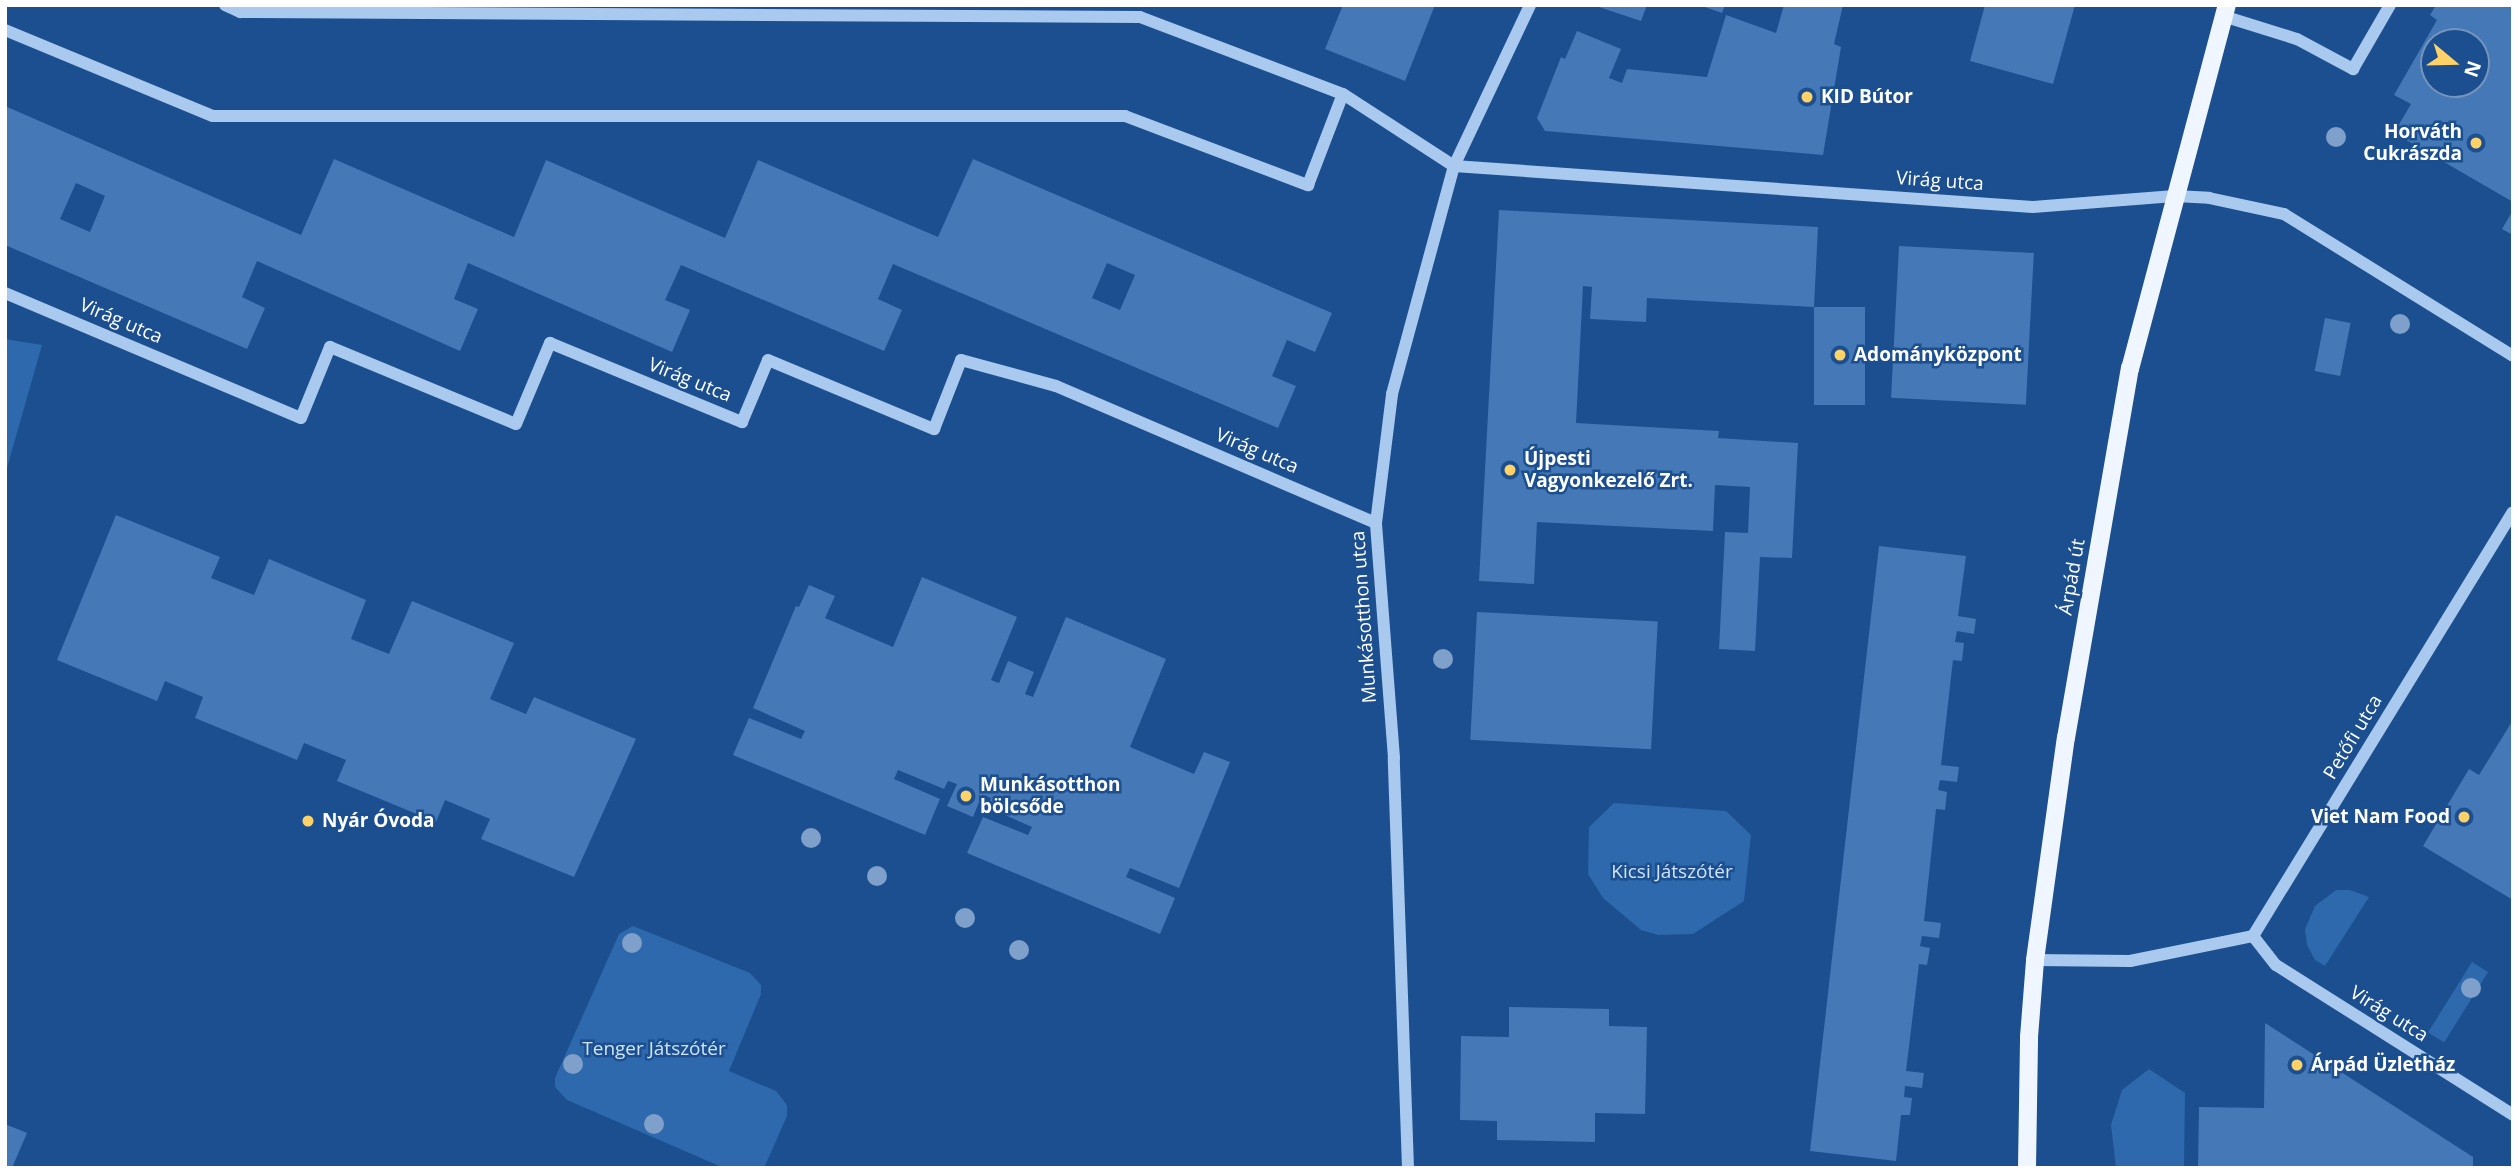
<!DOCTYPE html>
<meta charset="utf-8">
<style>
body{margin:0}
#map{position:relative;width:2518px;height:1173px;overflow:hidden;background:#1b4f8f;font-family:"Open Sans",sans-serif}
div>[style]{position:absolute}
.green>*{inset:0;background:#2e69ad;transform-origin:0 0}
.building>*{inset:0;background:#4478b7;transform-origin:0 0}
.minor>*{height:12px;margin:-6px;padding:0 6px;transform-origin:6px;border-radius:6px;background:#a9c9ee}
.major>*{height:18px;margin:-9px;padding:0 9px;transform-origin:9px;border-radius:9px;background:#f0f6ff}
.trees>*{width:20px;height:20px;margin:-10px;border-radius:50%;background:#7ea0ca}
.dots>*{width:19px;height:19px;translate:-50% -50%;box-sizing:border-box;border:4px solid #1b4f8f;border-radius:50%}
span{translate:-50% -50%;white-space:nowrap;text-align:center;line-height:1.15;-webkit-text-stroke:5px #1b4f8f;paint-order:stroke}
.poi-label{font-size:19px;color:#fff;font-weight:700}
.left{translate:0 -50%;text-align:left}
.right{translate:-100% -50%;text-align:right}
.street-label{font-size:19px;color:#fff}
.park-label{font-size:19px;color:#cfe3fa}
.frame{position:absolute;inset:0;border:7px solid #fff;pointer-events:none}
.north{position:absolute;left:2420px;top:28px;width:70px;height:70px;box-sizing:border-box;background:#1b4f8f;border:2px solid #7695bc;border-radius:50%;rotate:109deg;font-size:19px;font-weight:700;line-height:28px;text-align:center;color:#fff}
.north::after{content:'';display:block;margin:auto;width:24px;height:32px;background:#ffd166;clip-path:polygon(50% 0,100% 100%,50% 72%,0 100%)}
</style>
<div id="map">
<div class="green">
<i style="clip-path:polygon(5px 339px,42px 345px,5px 475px)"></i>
<i style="clip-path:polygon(1614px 803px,1726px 811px,1751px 835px,1744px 901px,1693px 934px,1658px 935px,1641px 930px,1603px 898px,1588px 874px,1589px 827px)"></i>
<i style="clip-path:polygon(2336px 890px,2350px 890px,2369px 897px,2325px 966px,2315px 960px,2307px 945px,2305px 929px,2315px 906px)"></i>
<i style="clip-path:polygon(633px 926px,750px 973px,761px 985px,761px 994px,729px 1071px,776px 1091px,787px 1105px,787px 1116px,764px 1168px,724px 1168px,567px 1100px,555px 1087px,555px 1078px,619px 934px)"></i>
<i style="left:2472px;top:962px;width:19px;height:83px;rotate:32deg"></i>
<i style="clip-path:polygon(2149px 1069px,2185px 1093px,2184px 1168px,2116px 1168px,2111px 1125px,2122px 1090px)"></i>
</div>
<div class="building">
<i style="clip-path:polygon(1343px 5px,1435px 5px,1405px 81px,1325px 49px)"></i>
<i style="clip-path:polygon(1593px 5px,1647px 5px,1641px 21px)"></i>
<i style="clip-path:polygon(1699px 5px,1725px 5px,1722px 13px)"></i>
<i style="clip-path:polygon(1784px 5px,1843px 5px,1834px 44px,1841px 47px,1823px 155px,1545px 131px,1537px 118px,1561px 57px,1565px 59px,1577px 31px,1621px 49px,1609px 78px,1622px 83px,1627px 69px,1707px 77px,1726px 15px,1776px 33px)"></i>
<i style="clip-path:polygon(1985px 5px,2075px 5px,2053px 84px,1970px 61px)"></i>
<i style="clip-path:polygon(evenodd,2436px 5px,2513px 5px,2513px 202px,2394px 133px,2411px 104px,2394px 95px,2437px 20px,2430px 15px,2436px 5px,2434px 42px,2476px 42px,2476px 84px,2434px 84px,2434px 42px)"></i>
<i style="clip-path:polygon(evenodd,5px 106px,301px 235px,334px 159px,514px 237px,546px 160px,725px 238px,758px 160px,938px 237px,973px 159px,1332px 313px,1315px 352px,1287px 340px,1272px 376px,1296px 386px,1278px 428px,893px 264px,878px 299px,902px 310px,884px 351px,681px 265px,665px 300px,690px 310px,672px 352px,468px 263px,454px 299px,478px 309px,460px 351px,257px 261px,242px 297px,265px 308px,247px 349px,5px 245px,5px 106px,76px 183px,105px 196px,90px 232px,60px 219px,76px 183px,5px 106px,1107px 263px,1135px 275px,1120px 310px,1092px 298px,1107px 263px)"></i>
<i style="clip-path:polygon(1499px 210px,1818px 227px,1814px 307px,1647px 298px,1646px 322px,1590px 319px,1592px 287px,1583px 286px,1576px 423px,1719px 431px,1718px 438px,1798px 443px,1792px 558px,1760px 557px,1755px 651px,1719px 649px,1725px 532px,1748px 533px,1750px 487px,1715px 485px,1713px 531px,1537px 522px,1534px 584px,1479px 581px)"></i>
<i style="clip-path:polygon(2513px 210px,2513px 235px,2502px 229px)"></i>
<i style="left:1899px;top:246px;width:135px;height:152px;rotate:3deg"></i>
<i style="left:1814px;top:307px;width:51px;height:98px"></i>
<i style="left:2325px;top:318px;width:26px;height:54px;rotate:11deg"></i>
<i style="clip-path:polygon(116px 515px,220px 557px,211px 578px,254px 595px,269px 559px,366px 600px,351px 639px,389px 654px,412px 601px,514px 643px,490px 699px,526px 714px,534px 697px,636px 739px,574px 877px,481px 839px,490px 819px,445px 800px,436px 822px,337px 781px,346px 760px,304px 743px,297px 760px,195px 718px,203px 697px,165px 681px,157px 701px,57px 660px)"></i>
<i style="clip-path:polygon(1879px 546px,1966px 556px,1958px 616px,1976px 619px,1974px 634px,1957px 631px,1955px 642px,1964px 643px,1962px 661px,1953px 660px,1941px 765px,1959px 767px,1957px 782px,1940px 780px,1938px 790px,1947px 792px,1945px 810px,1936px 809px,1924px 921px,1941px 923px,1939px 938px,1922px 936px,1920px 946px,1930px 948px,1927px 965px,1919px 964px,1906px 1071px,1924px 1073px,1922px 1088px,1905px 1086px,1904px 1097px,1912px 1098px,1910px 1115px,1901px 1115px,1896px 1161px,1810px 1151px)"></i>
<i style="clip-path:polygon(922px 577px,1017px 617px,991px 680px,999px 683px,1008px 661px,1034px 672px,1025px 694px,1033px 697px,1066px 617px,1166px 659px,1130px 747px,1194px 774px,1204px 752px,1230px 762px,1179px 888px,1130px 868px,1126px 877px,1175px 898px,1160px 934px,967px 853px,983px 817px,1028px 835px,1032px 827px,987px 807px,991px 798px,982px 795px,973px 817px,947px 806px,957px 784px,948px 781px,944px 789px,898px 770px,894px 779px,940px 799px,925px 835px,733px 755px,749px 718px,801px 739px,805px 731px,753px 708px,796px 606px,799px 607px,809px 585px,835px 596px,825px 618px,893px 647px)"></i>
<i style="left:1477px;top:612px;width:181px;height:128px;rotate:3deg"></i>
<i style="clip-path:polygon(2513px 720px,2513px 900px,2423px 846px,2469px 769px,2479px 775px)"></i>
<i style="clip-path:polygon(1509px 1007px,1609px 1009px,1609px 1026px,1647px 1027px,1645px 1114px,1595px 1113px,1595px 1142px,1497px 1140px,1497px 1121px,1460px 1120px,1461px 1036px,1509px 1037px)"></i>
<i style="clip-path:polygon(2265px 1023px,2473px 1157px,2473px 1168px,2198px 1168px,2199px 1107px,2264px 1108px)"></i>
<i style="clip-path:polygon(5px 1124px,27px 1133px,12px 1168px,5px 1168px)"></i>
</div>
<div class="minor">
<i style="left:225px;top:5px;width:17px;rotate:25deg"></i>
<i style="left:240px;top:12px;width:900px;rotate:0.32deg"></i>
<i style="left:1140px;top:17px;width:217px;rotate:20.8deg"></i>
<i style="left:2223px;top:16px;width:77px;rotate:17.3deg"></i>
<i style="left:2297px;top:39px;width:64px;rotate:28.2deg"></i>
<i style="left:2353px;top:69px;width:74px;rotate:-60deg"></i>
<i style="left:5px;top:30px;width:225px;rotate:22.5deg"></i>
<i style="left:213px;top:116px;width:912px"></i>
<i style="left:1125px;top:116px;width:196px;rotate:20.7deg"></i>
<i style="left:1308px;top:185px;width:97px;rotate:-69deg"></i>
<i style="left:1343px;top:94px;width:132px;rotate:33deg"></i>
<i style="left:1454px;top:166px;width:580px;rotate:4.05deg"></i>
<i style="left:2033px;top:207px;width:142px;rotate:-4.4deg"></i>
<i style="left:2175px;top:196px;width:34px;rotate:3deg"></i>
<i style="left:2209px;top:198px;width:77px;rotate:12deg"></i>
<i style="left:2284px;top:214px;width:269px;rotate:31.8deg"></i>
<i style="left:5px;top:293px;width:321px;rotate:22.9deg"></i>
<i style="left:301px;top:418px;width:77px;rotate:-67.8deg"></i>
<i style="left:330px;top:347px;width:201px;rotate:22.5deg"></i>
<i style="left:516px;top:424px;width:88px;rotate:-67.2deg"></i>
<i style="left:550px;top:343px;width:208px;rotate:22.4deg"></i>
<i style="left:742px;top:422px;width:67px;rotate:-67.2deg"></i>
<i style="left:768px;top:360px;width:180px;rotate:22.6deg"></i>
<i style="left:934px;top:429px;width:74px;rotate:-68.6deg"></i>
<i style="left:961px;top:360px;width:98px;rotate:15.3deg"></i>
<i style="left:1056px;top:386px;width:348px;rotate:23.2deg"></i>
<i style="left:2253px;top:936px;width:37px;rotate:52deg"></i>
<i style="left:2276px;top:965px;width:280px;rotate:32.3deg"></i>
<i style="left:2035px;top:960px;width:95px;rotate:0.6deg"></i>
<i style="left:2130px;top:961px;width:126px;rotate:-11.5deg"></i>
<i style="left:2253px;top:936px;width:497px;rotate:-58.5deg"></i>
<i style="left:1408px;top:1168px;width:410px;rotate:-92deg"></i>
<i style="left:1394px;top:758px;width:236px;rotate:-94.4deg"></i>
<i style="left:1376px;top:523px;width:130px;rotate:-82.9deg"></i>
<i style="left:1392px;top:394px;width:236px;rotate:-74.8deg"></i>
<i style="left:1454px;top:166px;width:178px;rotate:-64.7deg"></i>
</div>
<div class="major">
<i style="left:2027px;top:1168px;width:131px;rotate:-89.1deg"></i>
<i style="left:2029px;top:1037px;width:77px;rotate:-85.5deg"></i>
<i style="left:2035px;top:960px;width:224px;rotate:-82.1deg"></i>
<i style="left:2066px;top:738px;width:375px;rotate:-80.2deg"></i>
<i style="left:2130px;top:369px;width:377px;rotate:-75.1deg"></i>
</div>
<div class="trees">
<i style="left:2336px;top:137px"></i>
<i style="left:2400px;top:324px"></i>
<i style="left:1443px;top:659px"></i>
<i style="left:811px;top:838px"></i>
<i style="left:877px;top:876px"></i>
<i style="left:965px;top:918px"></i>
<i style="left:632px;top:943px"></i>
<i style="left:1019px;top:950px"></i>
<i style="left:2471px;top:988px"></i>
<i style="left:573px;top:1064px"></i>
<i style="left:654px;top:1124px"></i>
</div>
<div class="dots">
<i style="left:1807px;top:97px;background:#ffd166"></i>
<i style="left:2476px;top:143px;background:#ffd166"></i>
<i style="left:1840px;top:355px;background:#ffd166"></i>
<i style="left:1510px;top:470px;background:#ffd166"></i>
<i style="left:966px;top:796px;background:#ffd166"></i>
<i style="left:2464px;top:817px;background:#ffd166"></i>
<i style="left:308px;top:821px;background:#ffd166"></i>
<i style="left:2297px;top:1065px;background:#ffd166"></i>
</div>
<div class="poi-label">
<span class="left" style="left:1821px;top:97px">KID Bútor</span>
<span class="right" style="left:2462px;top:143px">Horváth<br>Cukrászda</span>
<span class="left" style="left:1854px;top:355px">Adományközpont</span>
<span class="left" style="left:1524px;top:470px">Újpesti<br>Vagyonkezelő Zrt.</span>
<span class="left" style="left:980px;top:796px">Munkásotthon<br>bölcsőde</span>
<span class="right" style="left:2450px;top:817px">Viet Nam Food</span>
<span class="left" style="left:322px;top:821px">Nyár Óvoda</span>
<span class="left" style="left:2311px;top:1065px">Árpád Üzletház</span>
</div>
<div class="street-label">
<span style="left:1940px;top:181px;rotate:4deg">Virág utca</span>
<span style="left:121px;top:321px;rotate:23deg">Virág utca</span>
<span style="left:690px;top:380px;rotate:22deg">Virág utca</span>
<span style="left:1257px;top:451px;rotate:23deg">Virág utca</span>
<span style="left:2072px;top:577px;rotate:-80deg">Árpád út</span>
<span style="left:1364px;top:617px;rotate:-94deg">Munkásotthon utca</span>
<span style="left:2353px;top:737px;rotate:-59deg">Petőfi utca</span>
<span style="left:2389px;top:1014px;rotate:32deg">Virág utca</span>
</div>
<div class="park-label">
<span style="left:1672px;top:872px">Kicsi Játszótér</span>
<span style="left:654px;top:1049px">Tenger Játszótér</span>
</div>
<div class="frame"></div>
<div class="north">N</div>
</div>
